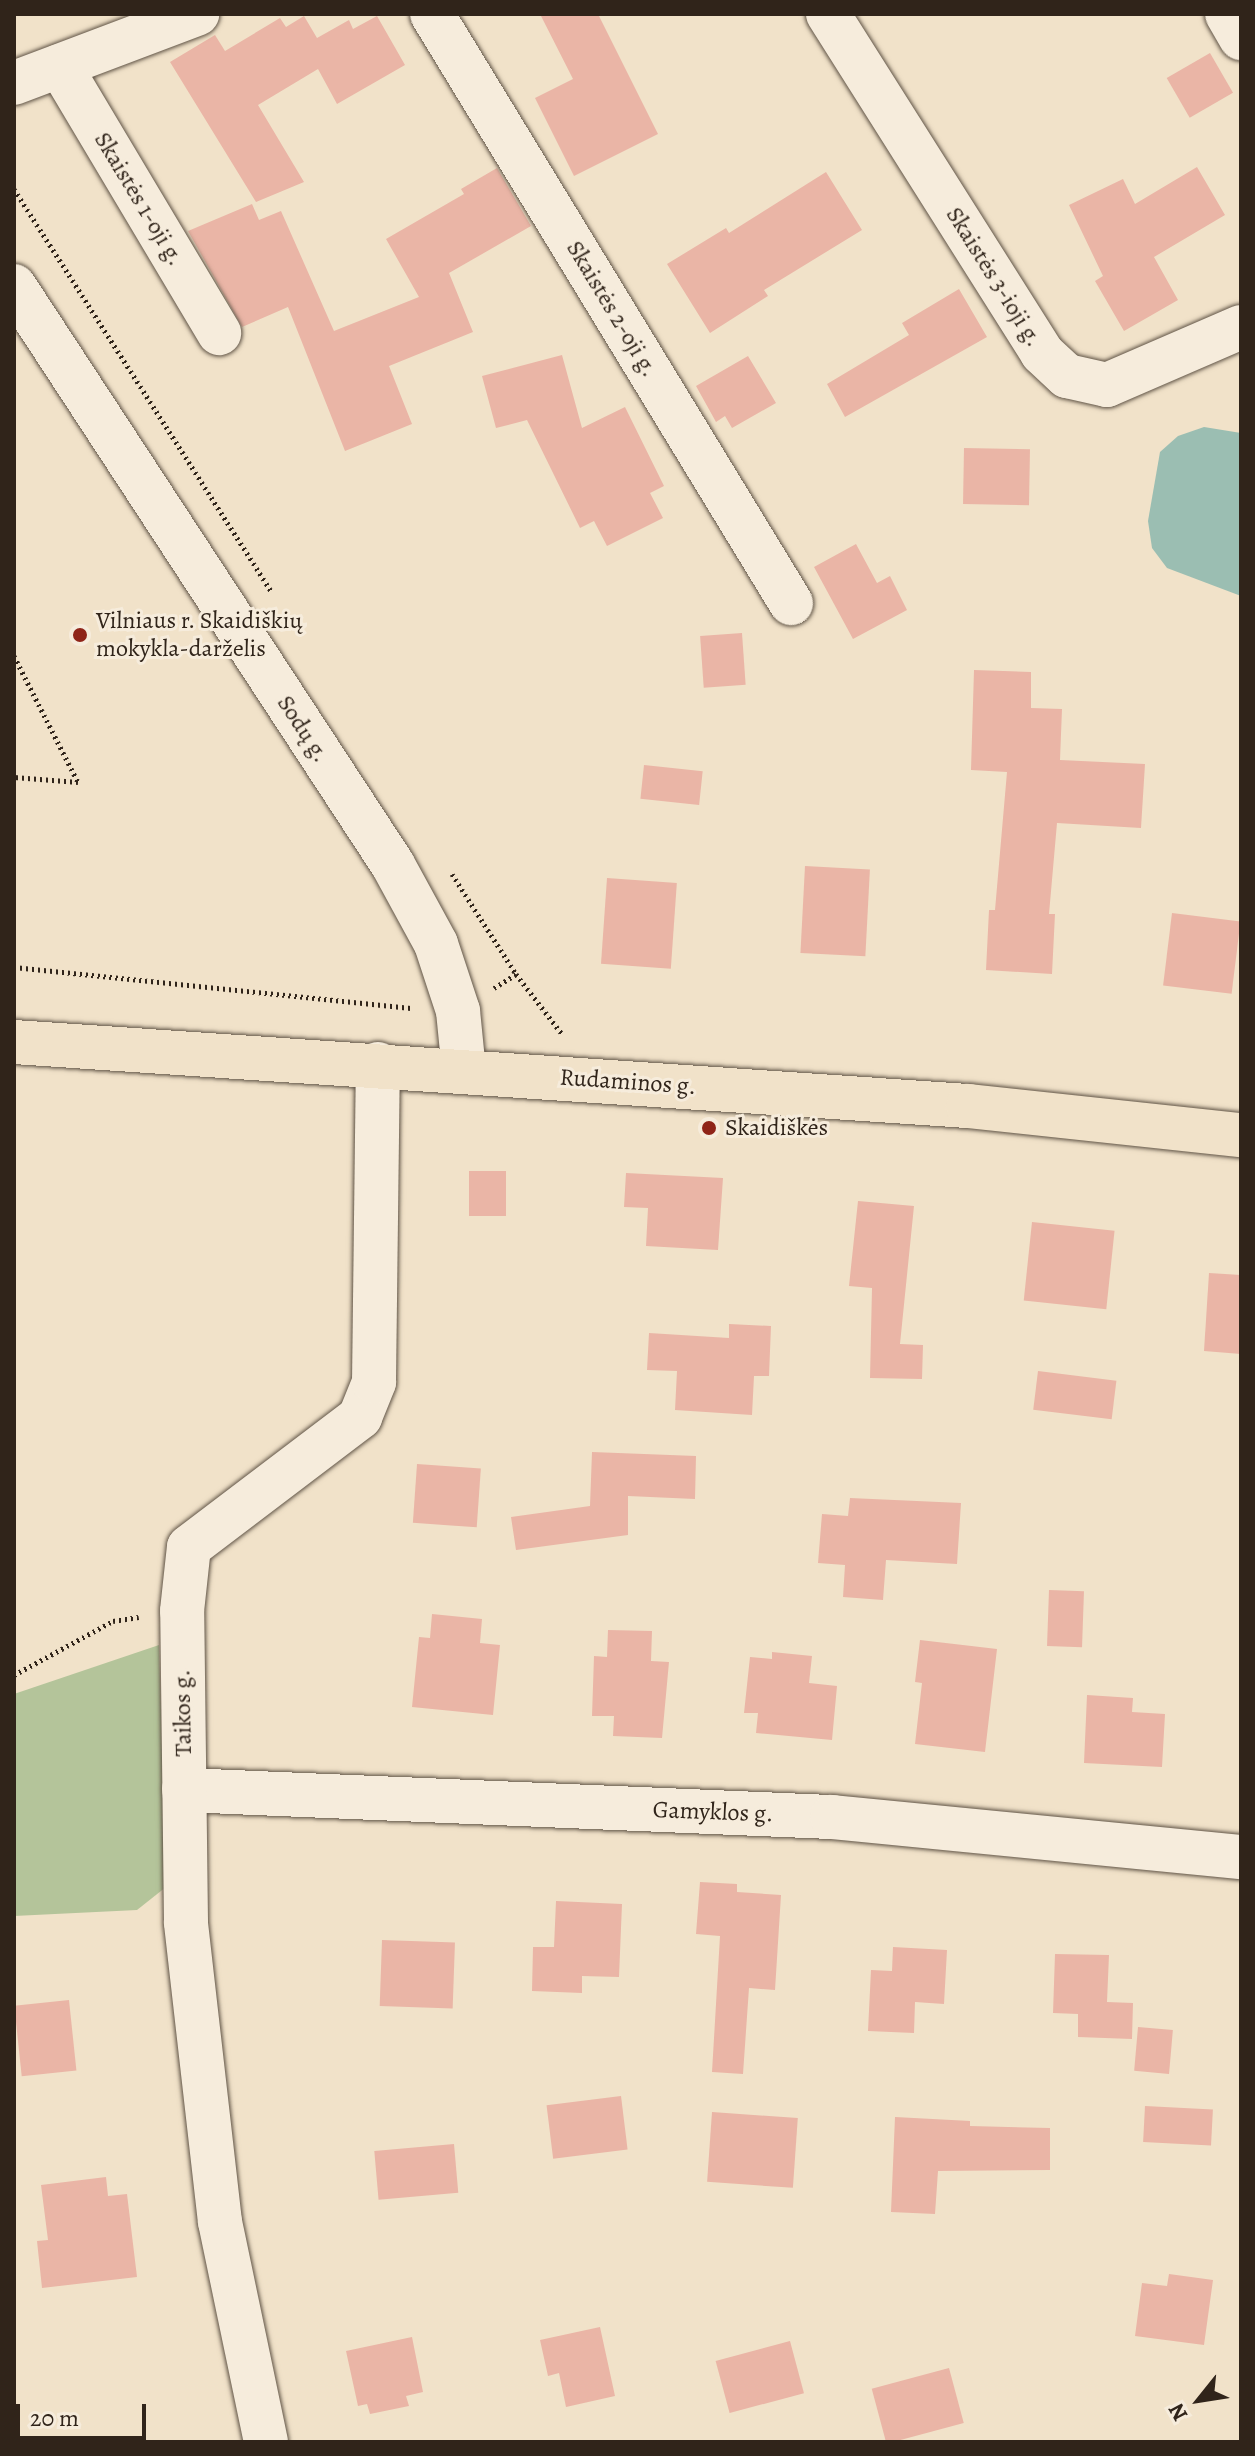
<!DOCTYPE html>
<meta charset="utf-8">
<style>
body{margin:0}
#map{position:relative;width:1255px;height:2456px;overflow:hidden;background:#f1e2c9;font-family:Alegreya,serif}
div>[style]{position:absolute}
.green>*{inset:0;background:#b4c49a}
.water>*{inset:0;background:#9bbeb2}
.building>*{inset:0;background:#eab5a6;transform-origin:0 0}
.path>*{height:5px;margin-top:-2.5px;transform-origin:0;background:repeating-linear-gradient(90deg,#30241a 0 2px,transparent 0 6px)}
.roads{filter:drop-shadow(0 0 2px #605446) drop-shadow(0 0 2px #605446)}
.minor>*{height:44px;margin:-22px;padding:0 22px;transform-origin:22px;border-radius:22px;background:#f6ecdc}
.major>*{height:44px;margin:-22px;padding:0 22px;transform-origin:22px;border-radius:22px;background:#f1e2c9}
.dots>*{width:22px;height:22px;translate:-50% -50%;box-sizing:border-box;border:4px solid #f6ecdc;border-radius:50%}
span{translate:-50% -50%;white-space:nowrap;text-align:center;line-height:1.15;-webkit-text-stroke:6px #f6ecdc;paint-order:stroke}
.street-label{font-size:24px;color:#30241a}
.poi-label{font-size:24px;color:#30241a}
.left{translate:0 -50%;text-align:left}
.frame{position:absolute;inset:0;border:16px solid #30241a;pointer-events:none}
.north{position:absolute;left:1159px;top:2360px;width:80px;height:80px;-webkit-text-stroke:6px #f6ecdc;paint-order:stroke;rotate:240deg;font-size:22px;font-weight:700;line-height:32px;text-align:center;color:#30241a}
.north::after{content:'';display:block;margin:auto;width:28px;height:36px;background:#30241a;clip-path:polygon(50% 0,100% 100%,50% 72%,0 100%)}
.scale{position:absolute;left:16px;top:2404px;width:130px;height:36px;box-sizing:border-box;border:4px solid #30241a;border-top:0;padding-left:10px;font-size:24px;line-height:28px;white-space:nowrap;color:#30241a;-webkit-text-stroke:6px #f6ecdc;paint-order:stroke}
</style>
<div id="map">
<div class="green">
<i style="clip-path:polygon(159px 1645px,166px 1887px,137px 1910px,14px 1916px,14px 1694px)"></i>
</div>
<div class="water">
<i style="clip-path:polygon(1204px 427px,1241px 433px,1241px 596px,1167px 568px,1152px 548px,1148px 521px,1160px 452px,1178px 436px)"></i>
</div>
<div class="building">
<i style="clip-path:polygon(540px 14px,598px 14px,658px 134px,574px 176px,535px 98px,573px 79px)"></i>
<i style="clip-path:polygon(304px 16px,317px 38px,349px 20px,353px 29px,377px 16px,405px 65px,337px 104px,318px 69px,258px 105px,304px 182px,256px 202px,170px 62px,215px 35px,225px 51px,280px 18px,286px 27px)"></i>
<i style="left:1210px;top:53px;width:46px;height:50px;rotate:60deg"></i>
<i style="clip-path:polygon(1197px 167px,1225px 215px,1154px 257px,1178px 300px,1124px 331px,1095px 281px,1103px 276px,1069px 205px,1123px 179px,1135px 204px)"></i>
<i style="clip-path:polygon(497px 168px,531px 226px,449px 273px,473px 332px,389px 366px,412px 424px,345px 451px,288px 307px,242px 327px,188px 231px,252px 204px,259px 220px,281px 211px,334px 331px,419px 297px,386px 239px,464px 194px,461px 189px)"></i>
<i style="clip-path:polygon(826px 172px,862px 230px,764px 290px,768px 296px,710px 333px,667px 264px,726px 228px,729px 233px)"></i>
<i style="clip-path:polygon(959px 289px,987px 337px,845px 417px,827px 384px,909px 335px,902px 323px)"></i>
<i style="clip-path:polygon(562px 355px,582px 428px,625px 407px,664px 486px,650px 493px,663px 518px,607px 546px,594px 521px,580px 528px,527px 420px,496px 428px,482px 376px)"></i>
<i style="clip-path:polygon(748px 356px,776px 403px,732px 428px,725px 416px,716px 422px,696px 386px)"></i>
<i style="left:964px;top:448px;width:66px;height:56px;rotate:1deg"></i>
<i style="clip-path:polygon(856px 544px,877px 583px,890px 576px,907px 610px,853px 639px,814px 567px)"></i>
<i style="left:742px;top:633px;width:52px;height:42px;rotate:86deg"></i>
<i style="clip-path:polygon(974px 670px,1031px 672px,1031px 708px,1062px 709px,1060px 760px,1145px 764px,1141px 828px,1057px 823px,1049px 914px,1055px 914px,1052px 974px,986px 970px,989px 910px,995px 910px,1007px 772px,971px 770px)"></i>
<i style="left:644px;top:765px;width:59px;height:34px;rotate:6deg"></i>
<i style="left:805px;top:866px;width:65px;height:87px;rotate:3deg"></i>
<i style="left:607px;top:878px;width:70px;height:86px;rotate:4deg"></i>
<i style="left:1172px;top:913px;width:69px;height:73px;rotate:7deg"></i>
<i style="left:469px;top:1171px;width:37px;height:45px"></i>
<i style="clip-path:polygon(626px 1173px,723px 1178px,718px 1250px,646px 1246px,648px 1208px,624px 1207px)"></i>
<i style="clip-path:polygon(858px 1201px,914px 1206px,900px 1344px,923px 1345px,922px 1379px,870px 1378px,872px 1288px,849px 1286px)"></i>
<i style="left:1032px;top:1222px;width:83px;height:79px;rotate:6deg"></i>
<i style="clip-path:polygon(1209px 1273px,1241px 1275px,1241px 1354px,1204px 1351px)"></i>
<i style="clip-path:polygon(729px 1324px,771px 1326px,769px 1376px,754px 1376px,752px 1415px,675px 1410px,677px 1371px,647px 1370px,649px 1333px,729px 1338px)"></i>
<i style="left:1038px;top:1371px;width:79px;height:39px;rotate:7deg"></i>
<i style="clip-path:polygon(592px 1452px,696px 1456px,695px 1499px,628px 1496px,628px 1535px,516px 1550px,511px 1517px,590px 1506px)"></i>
<i style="left:417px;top:1464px;width:64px;height:59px;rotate:4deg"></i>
<i style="clip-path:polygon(850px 1498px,961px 1503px,957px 1564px,886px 1560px,883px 1600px,843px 1597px,845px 1565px,818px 1563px,822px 1514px,848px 1516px)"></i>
<i style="left:1049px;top:1590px;width:35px;height:56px;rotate:2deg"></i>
<i style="clip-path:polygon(432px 1614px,482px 1619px,480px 1643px,500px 1645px,493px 1715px,412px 1707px,419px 1637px,430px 1638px)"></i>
<i style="clip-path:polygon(608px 1630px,652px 1631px,651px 1661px,669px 1662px,662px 1738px,613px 1736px,614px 1716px,592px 1716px,594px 1656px,607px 1657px)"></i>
<i style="clip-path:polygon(920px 1640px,997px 1649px,985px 1752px,915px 1744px,922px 1683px,915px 1682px)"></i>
<i style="clip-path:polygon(772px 1652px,812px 1656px,809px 1683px,837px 1686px,832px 1740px,756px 1733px,758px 1713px,744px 1713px,750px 1657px,772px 1659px)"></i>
<i style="clip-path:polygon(1087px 1695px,1133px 1698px,1132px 1712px,1165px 1714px,1162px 1767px,1084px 1763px)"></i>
<i style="clip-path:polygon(700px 1882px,737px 1884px,737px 1892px,781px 1895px,775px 1990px,749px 1988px,743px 2074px,712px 2072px,720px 1936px,696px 1934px)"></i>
<i style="clip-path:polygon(556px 1901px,622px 1904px,619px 1977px,582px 1976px,582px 1993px,532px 1991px,533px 1947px,554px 1947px)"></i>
<i style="left:382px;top:1940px;width:73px;height:66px;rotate:2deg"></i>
<i style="clip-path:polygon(893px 1947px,947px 1950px,944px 2004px,915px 2002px,914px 2033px,868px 2031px,871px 1970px,892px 1971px)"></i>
<i style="clip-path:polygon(1055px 1954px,1109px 1955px,1107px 2002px,1133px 2003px,1132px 2039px,1078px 2037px,1078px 2014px,1053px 2013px)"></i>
<i style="left:69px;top:2000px;width:71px;height:55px;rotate:84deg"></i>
<i style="left:1138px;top:2027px;width:35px;height:44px;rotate:5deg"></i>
<i style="left:621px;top:2096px;width:54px;height:75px;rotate:83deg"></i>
<i style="left:1145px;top:2106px;width:68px;height:36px;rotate:3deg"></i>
<i style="left:712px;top:2112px;width:86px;height:70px;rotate:4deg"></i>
<i style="clip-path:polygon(895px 2117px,970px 2121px,970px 2126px,1050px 2128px,1050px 2170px,938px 2171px,935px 2214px,891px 2212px)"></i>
<i style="left:454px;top:2144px;width:49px;height:80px;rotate:85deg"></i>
<i style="clip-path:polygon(106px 2177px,108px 2196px,127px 2194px,137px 2277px,42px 2288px,37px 2241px,48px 2240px,41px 2185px)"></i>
<i style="clip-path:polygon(1169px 2274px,1213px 2280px,1204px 2345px,1135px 2336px,1142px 2283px,1167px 2286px)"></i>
<i style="clip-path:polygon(600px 2327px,615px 2396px,566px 2407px,559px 2373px,548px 2376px,540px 2340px)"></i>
<i style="clip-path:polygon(412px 2337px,423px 2392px,406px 2396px,409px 2406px,370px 2414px,367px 2404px,358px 2406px,346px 2351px)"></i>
<i style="left:790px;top:2341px;width:54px;height:77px;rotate:75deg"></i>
<i style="left:949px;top:2368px;width:57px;height:80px;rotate:75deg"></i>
</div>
<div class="path">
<i style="left:14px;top:189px;width:479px;rotate:57.4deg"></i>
<i style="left:14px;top:656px;width:141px;rotate:63.1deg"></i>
<i style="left:78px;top:782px;width:64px;rotate:-175.5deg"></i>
<i style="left:452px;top:874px;width:119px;rotate:57.4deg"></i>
<i style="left:516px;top:974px;width:76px;rotate:52.5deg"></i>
<i style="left:14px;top:967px;width:399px;rotate:5.9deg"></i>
<i style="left:494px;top:988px;width:26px;rotate:-32deg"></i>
<i style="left:14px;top:1675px;width:113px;rotate:-28.6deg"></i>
<i style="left:113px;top:1621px;width:26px;rotate:-9deg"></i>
</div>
<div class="roads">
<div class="minor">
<i style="left:432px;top:14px;width:690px;rotate:58.64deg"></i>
<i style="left:828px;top:14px;width:401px;rotate:57.7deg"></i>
<i style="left:1042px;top:353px;width:34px;rotate:43deg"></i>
<i style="left:1067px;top:376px;width:41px;rotate:12.7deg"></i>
<i style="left:1107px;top:385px;width:146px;rotate:-23.4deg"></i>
<i style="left:1227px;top:14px;width:28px;rotate:60deg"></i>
<i style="left:60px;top:66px;width:311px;rotate:59.2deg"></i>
<i style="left:14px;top:83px;width:196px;rotate:-20.7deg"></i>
<i style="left:14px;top:286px;width:692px;rotate:56.79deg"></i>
<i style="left:393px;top:865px;width:90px;rotate:61.4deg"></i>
<i style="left:436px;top:944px;width:71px;rotate:71.8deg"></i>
<i style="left:458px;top:1011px;width:60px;rotate:84.3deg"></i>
<i style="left:184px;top:1790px;width:649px;rotate:2.39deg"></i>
<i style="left:832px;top:1817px;width:411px;rotate:5.6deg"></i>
<i style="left:266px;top:2442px;width:225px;rotate:-101.8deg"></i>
<i style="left:220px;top:2222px;width:302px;rotate:-96.5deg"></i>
<i style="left:186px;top:1922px;width:311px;rotate:-90.7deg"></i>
<i style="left:182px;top:1611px;width:64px;rotate:-83.8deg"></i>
<i style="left:189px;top:1547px;width:215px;rotate:-37.2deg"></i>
<i style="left:360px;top:1417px;width:38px;rotate:-68deg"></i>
<i style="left:374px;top:1382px;width:318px;rotate:-89.3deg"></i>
</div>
<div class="major">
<i style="left:14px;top:1042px;width:956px;rotate:3.84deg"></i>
<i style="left:968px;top:1106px;width:275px;rotate:6.1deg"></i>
</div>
</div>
<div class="dots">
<i style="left:80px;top:635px;background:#8f2418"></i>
<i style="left:709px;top:1128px;background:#8f2418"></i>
</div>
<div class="street-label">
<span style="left:139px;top:199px;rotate:59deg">Skaistės 1-oji g.</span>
<span style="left:994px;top:277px;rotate:58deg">Skaistės 3-ioji g.</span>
<span style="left:612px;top:309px;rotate:59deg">Skaistės 2-oji g.</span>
<span style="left:303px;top:729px;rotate:57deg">Sodų g.</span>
<span style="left:628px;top:1082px;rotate:4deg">Rudaminos g.</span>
<span style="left:183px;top:1713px;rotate:-91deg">Taikos g.</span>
<span style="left:713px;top:1812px;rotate:2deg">Gamyklos g.</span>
</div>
<div class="poi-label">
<span class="left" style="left:96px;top:635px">Vilniaus r. Skaidiškių<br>mokykla-darželis</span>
<span class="left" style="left:725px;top:1128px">Skaidiškės</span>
</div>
<div class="frame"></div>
<div class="north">N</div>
<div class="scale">20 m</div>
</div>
